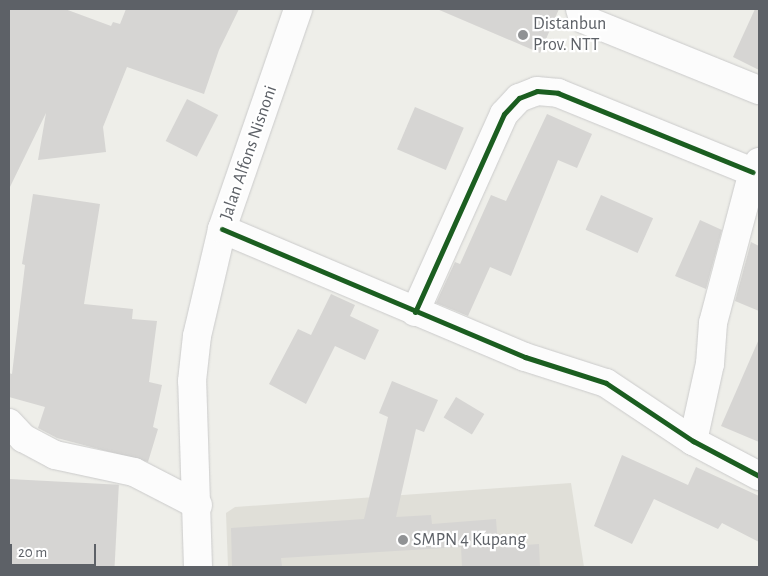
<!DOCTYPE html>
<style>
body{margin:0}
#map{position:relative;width:768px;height:576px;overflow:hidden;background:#eeeee9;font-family:"Alegreya Sans",sans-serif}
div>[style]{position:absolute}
.education>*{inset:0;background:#e0dfd8}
.building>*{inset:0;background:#d6d5d3;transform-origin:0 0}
.roads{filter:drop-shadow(0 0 1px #cbcbcb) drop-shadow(0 0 1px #cbcbcb)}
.minor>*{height:28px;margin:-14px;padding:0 14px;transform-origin:14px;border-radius:14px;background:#fcfcfc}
.secondary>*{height:28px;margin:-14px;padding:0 14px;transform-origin:14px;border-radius:14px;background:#fcfcfc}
.cycleway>*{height:5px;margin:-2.5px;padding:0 2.5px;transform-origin:2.5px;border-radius:2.5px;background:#1b5e20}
.dots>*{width:14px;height:14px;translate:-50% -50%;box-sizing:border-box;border:2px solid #fff;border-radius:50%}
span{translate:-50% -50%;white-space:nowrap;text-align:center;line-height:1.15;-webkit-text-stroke:4.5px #fff;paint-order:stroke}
.poi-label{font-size:18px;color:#5d6167}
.left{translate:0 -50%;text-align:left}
.street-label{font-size:18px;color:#5d6167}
.frame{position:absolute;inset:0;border:10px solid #5d6167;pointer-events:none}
.scale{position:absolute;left:10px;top:544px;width:86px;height:22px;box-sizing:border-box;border:2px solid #5d6167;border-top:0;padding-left:6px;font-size:15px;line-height:18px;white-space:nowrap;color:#5d6167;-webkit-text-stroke:4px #fff;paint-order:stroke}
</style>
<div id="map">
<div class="education">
<i style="clip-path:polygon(571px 483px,584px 567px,228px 567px,226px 513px,235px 507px)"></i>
</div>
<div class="building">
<i style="clip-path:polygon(9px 9px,65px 9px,111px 26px,113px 22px,120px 24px,126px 9px,239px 9px,219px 50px,204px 94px,127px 67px,103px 127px,106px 152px,38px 160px,46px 113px,9px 189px)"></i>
<i style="clip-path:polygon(437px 9px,559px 9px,540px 53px)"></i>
<i style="clip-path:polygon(755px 9px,759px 9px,759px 70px,733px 57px)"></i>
<i style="left:187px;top:99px;width:35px;height:47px;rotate:27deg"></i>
<i style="left:415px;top:107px;width:53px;height:46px;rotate:23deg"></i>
<i style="clip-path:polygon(547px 114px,592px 134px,577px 168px,558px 160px,511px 276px,490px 267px,468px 316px,436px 303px,455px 262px,460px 264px,491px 195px,506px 201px)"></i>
<i style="clip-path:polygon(33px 194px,100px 204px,84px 304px,133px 309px,132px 319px,157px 321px,149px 382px,162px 385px,153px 427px,158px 429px,148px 462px,57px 438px,38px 428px,45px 407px,9px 397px,9px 373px,12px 374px,25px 265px,22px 264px)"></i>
<i style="left:601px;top:195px;width:57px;height:38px;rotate:24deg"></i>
<i style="clip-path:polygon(700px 220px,722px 230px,706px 289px,675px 276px)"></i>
<i style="clip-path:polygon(751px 242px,759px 246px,759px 311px,735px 301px)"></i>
<i style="clip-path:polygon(331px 294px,355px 305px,350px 316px,379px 330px,365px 360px,335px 346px,306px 404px,269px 384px,298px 329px,311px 335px)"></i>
<i style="clip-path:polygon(759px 339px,759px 442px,721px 426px)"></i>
<i style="clip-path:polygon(392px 381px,438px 400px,424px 432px,416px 429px,396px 517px,431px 515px,432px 524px,496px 519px,498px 547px,539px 544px,540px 567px,462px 567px,461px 547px,281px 558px,282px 567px,232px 567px,231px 528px,364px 519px,388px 417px,379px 413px)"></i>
<i style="left:456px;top:397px;width:33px;height:24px;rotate:31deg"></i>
<i style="clip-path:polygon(622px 455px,688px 485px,696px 467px,759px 496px,759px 542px,722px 523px,718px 529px,654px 499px,632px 544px,594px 526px)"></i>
<i style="left:9px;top:479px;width:110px;height:88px;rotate:3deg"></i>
</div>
<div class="roads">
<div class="minor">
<i style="left:580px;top:9px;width:10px;rotate:73deg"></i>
<i style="left:583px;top:19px;width:190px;rotate:22deg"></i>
<i style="left:222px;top:229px;width:329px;rotate:22.9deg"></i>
<i style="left:525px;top:357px;width:85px;rotate:17.8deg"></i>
<i style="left:606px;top:383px;width:105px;rotate:33.7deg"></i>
<i style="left:693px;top:441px;width:75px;rotate:27.9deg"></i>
<i style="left:415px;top:312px;width:217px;rotate:-65.8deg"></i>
<i style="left:504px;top:114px;width:22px;rotate:-47deg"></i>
<i style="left:519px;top:98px;width:19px;rotate:-21deg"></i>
<i style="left:537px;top:91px;width:21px;rotate:5deg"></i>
<i style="left:558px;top:93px;width:210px;rotate:22.1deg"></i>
<i style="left:9px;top:423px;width:21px;rotate:47deg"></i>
<i style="left:23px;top:438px;width:36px;rotate:28deg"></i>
<i style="left:55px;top:455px;width:81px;rotate:12.1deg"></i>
<i style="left:134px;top:472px;width:72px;rotate:27.3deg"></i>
<i style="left:693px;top:441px;width:79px;rotate:-77.6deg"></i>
<i style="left:710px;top:364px;width:41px;rotate:-85.8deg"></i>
<i style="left:713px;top:323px;width:156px;rotate:-75.2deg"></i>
<i style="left:753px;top:172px;width:12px;rotate:-59deg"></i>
</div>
<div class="secondary">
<i style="left:198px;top:567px;width:186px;rotate:-91.8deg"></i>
<i style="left:192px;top:381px;width:45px;rotate:-83.7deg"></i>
<i style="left:197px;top:336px;width:110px;rotate:-76.8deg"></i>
<i style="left:222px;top:229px;width:233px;rotate:-70.9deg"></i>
</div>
</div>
<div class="cycleway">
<i style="left:222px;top:229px;width:329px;rotate:22.9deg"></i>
<i style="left:525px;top:357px;width:85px;rotate:17.8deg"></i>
<i style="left:606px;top:383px;width:105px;rotate:33.7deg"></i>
<i style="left:693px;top:441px;width:75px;rotate:27.9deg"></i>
<i style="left:415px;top:312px;width:217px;rotate:-65.8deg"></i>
<i style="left:504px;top:114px;width:22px;rotate:-47deg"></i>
<i style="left:519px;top:98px;width:19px;rotate:-21deg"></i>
<i style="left:537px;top:91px;width:21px;rotate:5deg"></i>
<i style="left:558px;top:93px;width:210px;rotate:22.1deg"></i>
</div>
<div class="dots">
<i style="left:523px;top:35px;background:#909294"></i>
<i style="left:403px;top:540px;background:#909294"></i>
</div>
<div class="poi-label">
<span class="left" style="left:533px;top:35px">Distanbun<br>Prov. NTT</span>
<span class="left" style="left:413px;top:540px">SMPN 4 Kupang</span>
</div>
<div class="street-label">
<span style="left:249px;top:153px;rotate:-71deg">Jalan Alfons Nisnoni</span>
</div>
<div class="frame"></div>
<div class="scale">20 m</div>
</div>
